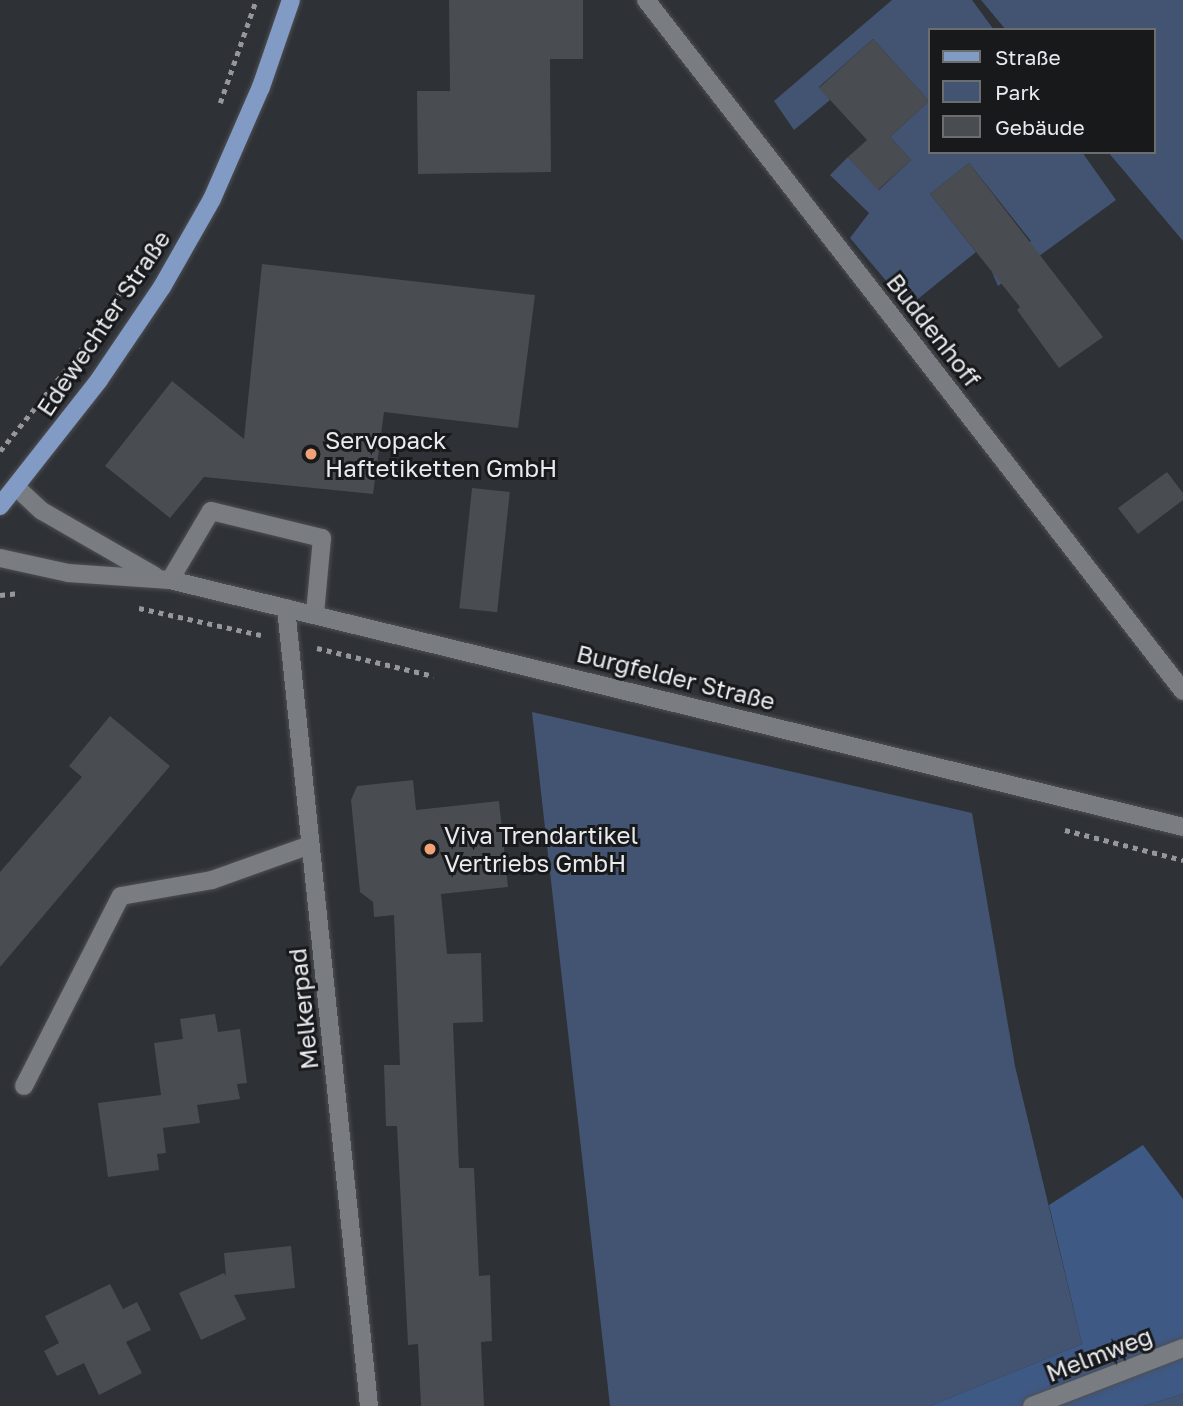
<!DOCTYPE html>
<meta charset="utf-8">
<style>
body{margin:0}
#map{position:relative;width:1183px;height:1406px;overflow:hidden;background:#2e3136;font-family:"Golos Text",sans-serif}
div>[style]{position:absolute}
.green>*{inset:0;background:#425472}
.forest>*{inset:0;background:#3f5985}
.building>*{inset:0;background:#494c51;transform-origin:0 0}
.path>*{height:4.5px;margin-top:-2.25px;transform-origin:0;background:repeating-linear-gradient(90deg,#95979b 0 5px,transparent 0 10px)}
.roads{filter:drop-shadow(0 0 2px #4e4f53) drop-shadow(0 0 2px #4e4f53)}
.minor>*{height:18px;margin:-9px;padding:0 9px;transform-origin:9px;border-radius:9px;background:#797d82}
.major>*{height:18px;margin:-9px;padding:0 9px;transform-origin:9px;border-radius:9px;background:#819bc5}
.dots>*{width:19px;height:19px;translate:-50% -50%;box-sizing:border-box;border:4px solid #18191b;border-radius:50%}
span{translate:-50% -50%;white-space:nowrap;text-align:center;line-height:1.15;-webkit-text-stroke:6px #18191b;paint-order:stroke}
.street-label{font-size:24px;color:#e9eaee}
.poi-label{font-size:24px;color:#e9eaee}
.left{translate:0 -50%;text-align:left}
.legend{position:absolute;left:928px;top:28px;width:228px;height:126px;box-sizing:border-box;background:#18191b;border:2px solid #6c6d6f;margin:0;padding:9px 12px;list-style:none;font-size:21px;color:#e9eaee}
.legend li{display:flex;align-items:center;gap:14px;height:35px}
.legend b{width:35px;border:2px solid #6c6d6f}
</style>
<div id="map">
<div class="green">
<i style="clip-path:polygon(892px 0,972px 0,994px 30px,929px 30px,929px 101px,873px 39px,819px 87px,830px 100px,794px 130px,774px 101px)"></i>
<i style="clip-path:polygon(981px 0,1183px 0,1183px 241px,1108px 152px,1153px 152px,1153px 30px,1006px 30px)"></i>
<i style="clip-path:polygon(929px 101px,929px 152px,1082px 152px,1116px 200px,998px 286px,992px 272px,1031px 241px,969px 163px,930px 194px,976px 252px,908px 307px,850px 238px,869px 213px,830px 175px,848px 157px,879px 190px,911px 160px,890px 137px)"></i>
<i style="clip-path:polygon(532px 712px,972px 813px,1015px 1066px,1082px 1344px,930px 1406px,610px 1406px)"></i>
<i style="clip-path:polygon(1183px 1394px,1183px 1406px,1143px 1406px)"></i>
</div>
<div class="forest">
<i style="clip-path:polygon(1143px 1145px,1183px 1199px,1183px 1394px,1143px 1406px,930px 1406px,1082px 1344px,1049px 1205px)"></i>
</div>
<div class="building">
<i style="clip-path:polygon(449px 0,583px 0,583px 59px,550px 59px,551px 172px,418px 174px,417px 91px,450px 91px)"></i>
<i style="clip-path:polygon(873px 39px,929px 101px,890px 137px,911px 160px,878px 190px,848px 157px,867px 140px,819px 88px)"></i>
<i style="clip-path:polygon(969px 163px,1103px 337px,1059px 368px,1017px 310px,1020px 307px,930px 194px)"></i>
<i style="clip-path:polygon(262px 264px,535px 295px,518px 428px,384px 412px,373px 494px,204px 477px,170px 518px,105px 466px,172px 381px,244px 439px)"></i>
<i style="clip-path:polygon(1167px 472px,1183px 493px,1183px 500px,1138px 534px,1118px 508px)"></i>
<i style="left:472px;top:488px;width:38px;height:121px;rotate:6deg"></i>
<i style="clip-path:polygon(110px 716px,170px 766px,0 967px,0 872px,82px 777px,69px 766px)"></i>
<i style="clip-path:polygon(413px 780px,416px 810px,499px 801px,508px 887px,441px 894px,447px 954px,481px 953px,483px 1022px,453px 1023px,459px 1168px,474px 1168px,479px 1276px,490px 1275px,492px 1341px,481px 1342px,484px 1406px,421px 1406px,418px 1344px,408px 1345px,397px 1126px,386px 1126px,384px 1065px,400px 1065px,394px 915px,374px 917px,373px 902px,360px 892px,351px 800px,357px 786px)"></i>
<i style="clip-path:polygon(215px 1014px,218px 1032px,240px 1029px,247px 1083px,237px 1084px,240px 1099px,197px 1105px,200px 1123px,163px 1128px,166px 1153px,157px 1154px,159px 1170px,108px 1177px,98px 1103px,161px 1095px,154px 1043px,183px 1039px,180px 1019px)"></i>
<i style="clip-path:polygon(291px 1246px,295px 1288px,234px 1295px,246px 1319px,201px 1340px,179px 1293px,224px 1273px,226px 1276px,224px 1253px)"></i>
<i style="clip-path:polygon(110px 1284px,123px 1309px,137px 1302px,151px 1330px,126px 1342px,142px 1373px,99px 1395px,84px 1363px,57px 1376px,44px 1351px,59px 1343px,45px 1316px)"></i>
</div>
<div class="path">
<i style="left:220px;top:103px;width:109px;rotate:-70.7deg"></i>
<i style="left:0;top:451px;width:116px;rotate:-51deg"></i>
<i style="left:73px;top:361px;width:125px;rotate:-55.8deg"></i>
<i style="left:0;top:595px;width:20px;rotate:-6deg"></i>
<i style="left:139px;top:608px;width:125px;rotate:12.5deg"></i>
<i style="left:317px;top:648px;width:120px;rotate:13.5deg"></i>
<i style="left:1065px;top:830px;width:122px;rotate:14.3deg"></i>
</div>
<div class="roads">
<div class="minor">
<i style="left:646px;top:0;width:875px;rotate:52.15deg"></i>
<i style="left:16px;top:487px;width:35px;rotate:43deg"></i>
<i style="left:42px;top:511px;width:130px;rotate:29.9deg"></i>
<i style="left:0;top:558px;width:70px;rotate:12.4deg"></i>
<i style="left:68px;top:573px;width:102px;rotate:3.9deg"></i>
<i style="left:170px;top:580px;width:1043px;rotate:13.7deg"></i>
<i style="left:170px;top:580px;width:80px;rotate:-59.3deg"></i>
<i style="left:211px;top:511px;width:114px;rotate:13.7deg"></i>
<i style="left:322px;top:538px;width:76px;rotate:95.3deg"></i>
<i style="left:286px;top:608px;width:802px;rotate:84.06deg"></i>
<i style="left:24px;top:1086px;width:213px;rotate:-63deg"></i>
<i style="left:121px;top:896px;width:92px;rotate:-10deg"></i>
<i style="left:212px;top:880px;width:104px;rotate:-19.7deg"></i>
<i style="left:1032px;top:1406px;width:162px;rotate:-21deg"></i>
</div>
<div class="major">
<i style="left:0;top:506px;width:160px;rotate:-51.8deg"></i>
<i style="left:99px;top:380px;width:112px;rotate:-55.9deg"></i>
<i style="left:162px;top:287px;width:101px;rotate:-60.4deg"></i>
<i style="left:212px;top:199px;width:122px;rotate:-66.4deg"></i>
<i style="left:261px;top:87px;width:92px;rotate:-71deg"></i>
</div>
</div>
<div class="dots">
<i style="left:311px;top:454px;background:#efa377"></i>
<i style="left:430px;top:849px;background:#efa377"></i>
</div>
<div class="street-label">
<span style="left:103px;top:323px;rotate:-56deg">Edewechter Straße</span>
<span style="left:934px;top:330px;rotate:52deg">Buddenhoff</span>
<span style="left:676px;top:677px;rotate:14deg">Burgfelder Straße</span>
<span style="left:303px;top:1009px;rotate:-96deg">Melkerpad</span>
<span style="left:1099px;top:1354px;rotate:-21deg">Melmweg</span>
</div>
<div class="poi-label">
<span class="left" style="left:325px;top:454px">Servopack<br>Haftetiketten GmbH</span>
<span class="left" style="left:444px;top:849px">Viva Trendartikel<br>Vertriebs GmbH</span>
</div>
<ul class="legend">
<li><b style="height:9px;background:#819bc5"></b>Straße</li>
<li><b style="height:19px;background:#425472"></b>Park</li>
<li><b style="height:19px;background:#494c51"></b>Gebäude</li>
</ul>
</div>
